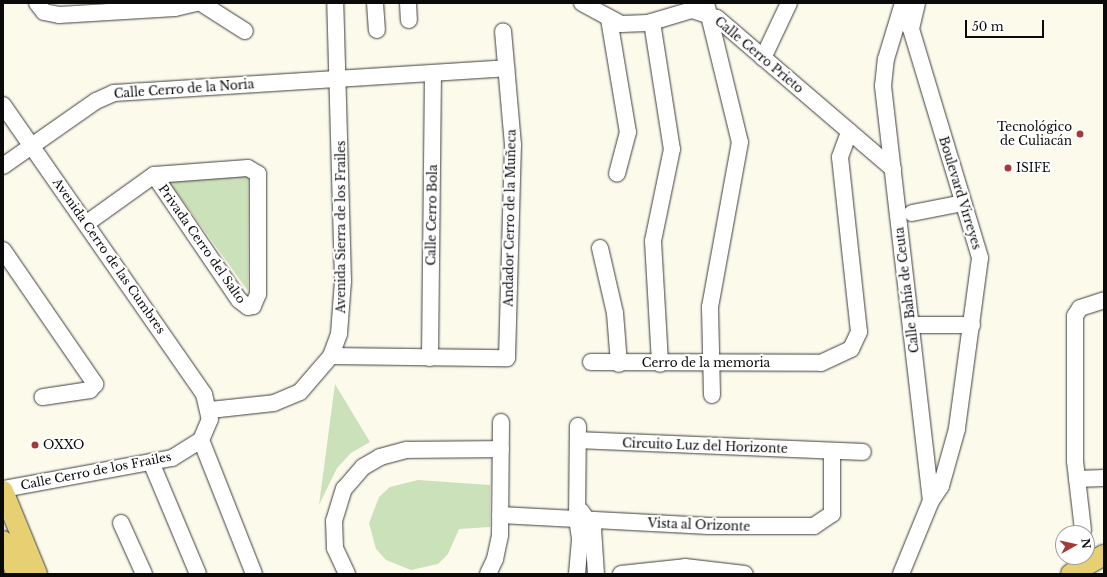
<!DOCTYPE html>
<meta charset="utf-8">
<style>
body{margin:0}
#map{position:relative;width:1107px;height:577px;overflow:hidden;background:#fcfaea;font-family:"Libre Baskerville",serif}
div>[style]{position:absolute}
.green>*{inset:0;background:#cbe1b9}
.roads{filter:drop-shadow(0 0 1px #3d3d3d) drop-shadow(0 0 1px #3d3d3d)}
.minor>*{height:16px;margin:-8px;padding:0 8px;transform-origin:8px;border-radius:8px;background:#fff}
.major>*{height:20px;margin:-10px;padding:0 10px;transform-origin:10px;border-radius:10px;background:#e6d071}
.dots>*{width:11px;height:11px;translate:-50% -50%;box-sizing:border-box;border:2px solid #fff;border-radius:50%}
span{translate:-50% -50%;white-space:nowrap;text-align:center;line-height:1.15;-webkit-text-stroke:4px #fff;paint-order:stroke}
.street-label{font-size:12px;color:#0a0a0a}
.poi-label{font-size:12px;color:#0a0a0a}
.right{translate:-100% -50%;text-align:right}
.left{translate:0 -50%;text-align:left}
.frame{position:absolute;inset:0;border:4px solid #0a0a0a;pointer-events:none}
.north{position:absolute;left:1055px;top:525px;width:40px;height:40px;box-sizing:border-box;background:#fff;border:1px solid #9d9d9d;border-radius:50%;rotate:82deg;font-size:11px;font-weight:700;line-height:16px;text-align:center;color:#0a0a0a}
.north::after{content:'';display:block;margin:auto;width:14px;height:18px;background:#a63836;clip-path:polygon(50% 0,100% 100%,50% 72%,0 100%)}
.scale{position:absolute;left:965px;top:20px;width:79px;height:18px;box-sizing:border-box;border:2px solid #0a0a0a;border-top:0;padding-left:5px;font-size:12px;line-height:14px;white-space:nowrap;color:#0a0a0a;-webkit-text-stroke:3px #fff;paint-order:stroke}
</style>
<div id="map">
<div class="green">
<i style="clip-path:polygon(249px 171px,248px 291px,167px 179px)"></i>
<i style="clip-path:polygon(335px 384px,370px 442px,351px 453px,337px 468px,319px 505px)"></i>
<i style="clip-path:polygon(418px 480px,490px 485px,490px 527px,459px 529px,448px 554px,438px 564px,411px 570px,386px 560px,376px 549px,369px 523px,379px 497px,390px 487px)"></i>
</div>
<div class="roads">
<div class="minor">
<i style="left:37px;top:3px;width:11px;rotate:52deg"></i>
<i style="left:44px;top:12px;width:15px;rotate:11deg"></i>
<i style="left:59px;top:15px;width:116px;rotate:-3.5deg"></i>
<i style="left:175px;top:8px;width:22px;rotate:-13deg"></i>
<i style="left:201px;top:3px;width:52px;rotate:32.5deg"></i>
<i style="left:375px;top:3px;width:27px;rotate:86deg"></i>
<i style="left:408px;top:3px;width:17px;rotate:87deg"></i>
<i style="left:582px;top:3px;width:44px;rotate:28.3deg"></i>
<i style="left:621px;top:24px;width:27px;rotate:-2deg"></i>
<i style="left:648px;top:23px;width:46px;rotate:-16.5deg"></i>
<i style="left:692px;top:10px;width:26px;rotate:18deg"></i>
<i style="left:717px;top:18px;width:232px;rotate:40.6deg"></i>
<i style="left:706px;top:3px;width:143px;rotate:76.3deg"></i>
<i style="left:740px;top:142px;width:168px;rotate:100.3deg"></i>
<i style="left:710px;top:307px;width:88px;rotate:88.7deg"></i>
<i style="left:917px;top:3px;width:27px;rotate:103deg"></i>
<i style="left:911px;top:29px;width:239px;rotate:73.2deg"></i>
<i style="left:980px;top:258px;width:173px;rotate:97.7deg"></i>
<i style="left:957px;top:429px;width:59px;rotate:105.7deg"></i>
<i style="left:941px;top:486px;width:18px;rotate:124deg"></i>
<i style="left:609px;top:19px;width:115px;rotate:80.5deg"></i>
<i style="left:628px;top:132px;width:43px;rotate:104.7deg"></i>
<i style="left:652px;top:22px;width:129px;rotate:81.1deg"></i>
<i style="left:672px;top:149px;width:94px;rotate:101.7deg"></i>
<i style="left:653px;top:241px;width:123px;rotate:86.7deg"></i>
<i style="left:763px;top:58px;width:61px;rotate:-64.7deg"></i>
<i style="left:3px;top:105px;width:352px;rotate:55.2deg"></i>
<i style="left:204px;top:394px;width:26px;rotate:77deg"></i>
<i style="left:210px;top:419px;width:23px;rotate:113deg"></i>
<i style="left:201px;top:440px;width:34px;rotate:148deg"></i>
<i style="left:172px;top:458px;width:172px;rotate:169.6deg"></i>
<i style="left:3px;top:166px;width:113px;rotate:-35deg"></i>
<i style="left:96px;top:101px;width:20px;rotate:-24deg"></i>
<i style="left:114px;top:93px;width:393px;rotate:-3.6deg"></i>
<i style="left:248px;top:168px;width:12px;rotate:31deg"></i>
<i style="left:258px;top:174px;width:120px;rotate:90deg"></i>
<i style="left:258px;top:294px;width:13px;rotate:113deg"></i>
<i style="left:253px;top:306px;width:5px;rotate:169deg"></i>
<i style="left:248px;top:307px;width:11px;rotate:-142deg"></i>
<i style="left:239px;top:300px;width:151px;rotate:-124.2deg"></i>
<i style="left:154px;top:175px;width:94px;rotate:-4.3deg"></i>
<i style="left:912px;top:213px;width:52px;rotate:-11.1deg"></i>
<i style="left:87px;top:223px;width:82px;rotate:-35.6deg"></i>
<i style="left:600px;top:248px;width:67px;rotate:77deg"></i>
<i style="left:615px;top:313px;width:51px;rotate:85.5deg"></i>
<i style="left:3px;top:250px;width:163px;rotate:55.5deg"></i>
<i style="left:95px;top:384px;width:8px;rotate:130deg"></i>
<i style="left:90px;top:390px;width:48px;rotate:171.5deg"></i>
<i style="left:911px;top:325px;width:61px"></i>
<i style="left:331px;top:356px;width:176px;rotate:0.7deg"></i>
<i style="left:507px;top:358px;width:213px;rotate:-88.4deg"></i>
<i style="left:513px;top:145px;width:114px;rotate:-95deg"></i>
<i style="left:430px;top:358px;width:285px;rotate:-89.4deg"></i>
<i style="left:591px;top:362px;width:230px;rotate:0.2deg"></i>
<i style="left:821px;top:363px;width:33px;rotate:-25deg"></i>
<i style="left:851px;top:349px;width:19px;rotate:-65deg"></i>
<i style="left:859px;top:332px;width:176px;rotate:-96.2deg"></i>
<i style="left:840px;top:157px;width:27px;rotate:-70deg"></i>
<i style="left:210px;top:410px;width:64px;rotate:-6.2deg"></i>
<i style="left:274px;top:403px;width:28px;rotate:-23deg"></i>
<i style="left:300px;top:392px;width:48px;rotate:-49.3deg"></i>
<i style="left:331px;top:356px;width:23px;rotate:-70deg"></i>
<i style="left:339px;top:334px;width:53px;rotate:-85.7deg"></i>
<i style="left:343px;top:281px;width:278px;rotate:-91.6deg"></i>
<i style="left:201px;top:440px;width:144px;rotate:68.4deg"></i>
<i style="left:578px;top:440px;width:285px;rotate:2.4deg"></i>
<i style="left:151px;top:462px;width:121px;rotate:67.2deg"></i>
<i style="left:1077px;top:479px;width:27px;rotate:-2deg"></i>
<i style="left:581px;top:511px;width:22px;rotate:56deg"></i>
<i style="left:593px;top:529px;width:45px;rotate:86.2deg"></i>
<i style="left:500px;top:515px;width:209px;rotate:3deg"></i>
<i style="left:709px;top:526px;width:105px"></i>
<i style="left:814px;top:526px;width:22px;rotate:-34deg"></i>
<i style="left:832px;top:514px;width:63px;rotate:-90deg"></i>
<i style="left:121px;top:523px;width:56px;rotate:65.7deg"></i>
<i style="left:1083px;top:530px;width:69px;rotate:-96.6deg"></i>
<i style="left:1075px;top:461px;width:145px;rotate:-90deg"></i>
<i style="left:1075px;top:316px;width:9px;rotate:-58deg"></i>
<i style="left:1080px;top:308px;width:25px;rotate:-18deg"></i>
<i style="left:347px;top:574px;width:29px;rotate:-115deg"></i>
<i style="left:335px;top:548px;width:27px;rotate:-92deg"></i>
<i style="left:334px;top:521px;width:34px;rotate:-73deg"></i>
<i style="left:344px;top:489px;width:29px;rotate:-49deg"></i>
<i style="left:363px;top:467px;width:20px;rotate:-30deg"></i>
<i style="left:380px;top:457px;width:28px;rotate:-15deg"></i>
<i style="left:407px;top:450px;width:94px;rotate:-0.6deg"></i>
<i style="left:488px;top:574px;width:17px;rotate:-65deg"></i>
<i style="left:495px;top:559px;width:25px;rotate:-78deg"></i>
<i style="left:500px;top:535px;width:113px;rotate:-89.5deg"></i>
<i style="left:577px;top:574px;width:36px;rotate:-85deg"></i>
<i style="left:580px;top:538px;width:20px;rotate:-99deg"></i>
<i style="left:577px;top:518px;width:92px;rotate:-89.4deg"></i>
<i style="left:621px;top:574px;width:64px;rotate:-6.2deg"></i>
<i style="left:685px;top:567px;width:60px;rotate:6.7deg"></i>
<i style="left:901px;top:574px;width:79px;rotate:-67.7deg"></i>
<i style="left:931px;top:501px;width:418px;rotate:-96.6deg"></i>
<i style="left:883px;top:86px;width:27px;rotate:-84deg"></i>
<i style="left:886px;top:59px;width:59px;rotate:-73.1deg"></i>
</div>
<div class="major">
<i style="left:3px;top:491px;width:90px;rotate:67.7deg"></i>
<i style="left:3px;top:541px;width:36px;rotate:67deg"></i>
<i style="left:1071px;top:574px;width:38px;rotate:-30deg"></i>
</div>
</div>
<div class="dots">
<i style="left:1080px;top:134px;background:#a63836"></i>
<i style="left:1008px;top:168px;background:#a63836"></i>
<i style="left:35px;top:445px;background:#a63836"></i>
</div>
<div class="street-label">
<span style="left:759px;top:55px;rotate:40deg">Calle Cerro Prieto</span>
<span style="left:184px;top:89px;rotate:-4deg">Calle Cerro de la Noria</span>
<span style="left:960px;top:193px;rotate:73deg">Boulevard Virreyes</span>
<span style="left:432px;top:215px;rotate:-89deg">Calle Cerro Bola</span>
<span style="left:510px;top:218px;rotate:-89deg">Andador Cerro de la Muñeca</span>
<span style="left:341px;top:227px;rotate:-90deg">Avenida Sierra de los Frailes</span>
<span style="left:202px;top:244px;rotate:55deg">Privada Cerro del Salto</span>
<span style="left:109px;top:256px;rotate:55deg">Avenida Cerro de las Cumbres</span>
<span style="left:907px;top:290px;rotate:-97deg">Calle Bahía de Ceuta</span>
<span style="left:706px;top:363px">Cerro de la memoria</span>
<span style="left:705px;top:446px;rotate:2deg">Circuito Luz del Horizonte</span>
<span style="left:96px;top:471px;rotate:-11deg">Calle Cerro de los Frailes</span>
<span style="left:699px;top:525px;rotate:2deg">Vista al Orizonte</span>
</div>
<div class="poi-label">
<span class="right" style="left:1072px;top:134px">Tecnológico<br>de Culiacán</span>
<span class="left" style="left:1016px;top:168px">ISIFE</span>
<span class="left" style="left:43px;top:445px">OXXO</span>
</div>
<div class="frame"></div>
<div class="north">N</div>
<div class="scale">50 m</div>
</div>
